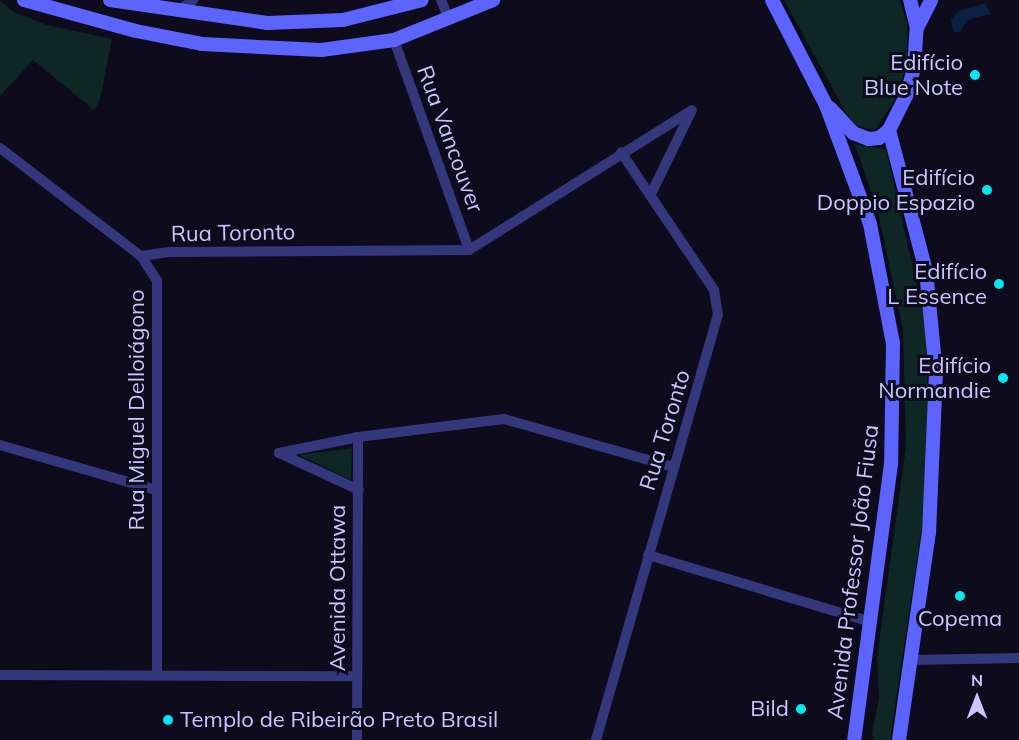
<!DOCTYPE html>
<meta charset="utf-8">
<style>
body{margin:0}
#map{position:relative;width:1019px;height:740px;overflow:hidden;background:#0d0b1c;font-family:Mulish,sans-serif}
div>[style]{position:absolute}
.green>*{inset:0;background:#0e2624}
.water>*{inset:0;background:#0a2240}
.street>*{height:10px;margin:-5px;padding:0 5px;transform-origin:5px;border-radius:5px;background:#35377c}
.secondary>*{height:14px;margin:-7px;padding:0 7px;transform-origin:7px;border-radius:7px;background:#5d63ff}
.dots>*{width:16px;height:16px;translate:-50% -50%;box-sizing:border-box;border:3px solid #0d0b1c;border-radius:50%}
span{translate:-50% -50%;white-space:nowrap;text-align:center;line-height:1.15;-webkit-text-stroke:6px #0d0b1c;paint-order:stroke}
.poi-label{font-size:22px;color:#c9c6ff}
.right{translate:-100% -50%;text-align:right}
.left{translate:0 -50%;text-align:left}
.street-label{font-size:22px;color:#c9c6ff}
.north{position:absolute;left:947px;top:668px;width:60px;height:60px;-webkit-text-stroke:4px #0d0b1c;paint-order:stroke;rotate:0deg;font-size:16px;font-weight:700;line-height:24px;text-align:center;color:#c9c6ff}
.north::after{content:'';display:block;margin:auto;width:21px;height:27px;background:#c9c6ff;clip-path:polygon(50% 0,100% 100%,50% 72%,0 100%)}
</style>
<div id="map">
<div class="green">
<i style="clip-path:polygon(784px 0,900px 0,907px 23px,907px 61px,897px 97px,875px 130px,857px 126px,846px 113px)"></i>
<i style="clip-path:polygon(0 1px,14px 12px,47px 25px,112px 39px,100px 100px,94px 110px,33px 60px,0 96px)"></i>
<i style="clip-path:polygon(855px 144px,886px 149px,925px 321px,929px 418px,926px 499px,890px 740px,874px 740px,872px 734px,879px 698px,877px 657px,906px 447px,903px 329px,878px 213px)"></i>
<i style="clip-path:polygon(352px 448px,351px 480px,299px 455px)"></i>
</div>
<div class="water">
<i style="clip-path:polygon(986px 3px,990px 14px,967px 20px,960px 32px,953px 32px,951px 19px,959px 11px)"></i>
</div>
<div class="street">
<i style="left:441px;top:0;width:21px;rotate:67deg"></i>
<i style="left:178px;top:11px;width:19px;rotate:-36deg"></i>
<i style="left:394px;top:40px;width:223px;rotate:70.3deg"></i>
<i style="left:0;top:148px;width:178px;rotate:37.5deg"></i>
<i style="left:141px;top:256px;width:30px;rotate:57deg"></i>
<i style="left:157px;top:281px;width:394px;rotate:90deg"></i>
<i style="left:651px;top:194px;width:93px;rotate:-64deg"></i>
<i style="left:141px;top:256px;width:30px;rotate:-8deg"></i>
<i style="left:171px;top:252px;width:298px;rotate:-0.4deg"></i>
<i style="left:469px;top:250px;width:263px;rotate:-32.1deg"></i>
<i style="left:0;top:445px;width:162px;rotate:16.1deg"></i>
<i style="left:279px;top:453px;width:81px;rotate:-11.4deg"></i>
<i style="left:358px;top:437px;width:147px;rotate:-7deg"></i>
<i style="left:504px;top:419px;width:177px;rotate:15.8deg"></i>
<i style="left:279px;top:453px;width:88px;rotate:24.8deg"></i>
<i style="left:648px;top:555px;width:230px;rotate:16.7deg"></i>
<i style="left:912px;top:660px;width:107px;rotate:-1.1deg"></i>
<i style="left:0;top:675px;width:357px;rotate:0.2deg"></i>
<i style="left:357px;top:740px;width:303px;rotate:-89.8deg"></i>
<i style="left:596px;top:740px;width:442px;rotate:-74deg"></i>
<i style="left:718px;top:315px;width:25px;rotate:-99deg"></i>
<i style="left:714px;top:290px;width:166px;rotate:-124deg"></i>
</div>
<div class="secondary">
<i style="left:24px;top:0;width:116px;rotate:15.5deg"></i>
<i style="left:136px;top:31px;width:67px;rotate:11.1deg"></i>
<i style="left:202px;top:44px;width:119px;rotate:2.9deg"></i>
<i style="left:321px;top:50px;width:74px;rotate:-7.8deg"></i>
<i style="left:394px;top:40px;width:107px;rotate:-22deg"></i>
<i style="left:110px;top:0;width:159px;rotate:8.3deg"></i>
<i style="left:267px;top:23px;width:76px;rotate:-2.3deg"></i>
<i style="left:343px;top:20px;width:81px;rotate:-14.2deg"></i>
<i style="left:772px;top:0;width:118px;rotate:62.8deg"></i>
<i style="left:826px;top:105px;width:127px;rotate:69.7deg"></i>
<i style="left:870px;top:224px;width:121px;rotate:79.1deg"></i>
<i style="left:893px;top:343px;width:121px;rotate:90.9deg"></i>
<i style="left:891px;top:464px;width:278px;rotate:97.6deg"></i>
<i style="left:917px;top:28px;width:31px;rotate:-63deg"></i>
<i style="left:830px;top:108px;width:34px;rotate:47deg"></i>
<i style="left:853px;top:133px;width:17px;rotate:21deg"></i>
<i style="left:869px;top:139px;width:10px;rotate:-6deg"></i>
<i style="left:879px;top:138px;width:13px;rotate:-39deg"></i>
<i style="left:899px;top:740px;width:209px;rotate:-81.8deg"></i>
<i style="left:929px;top:533px;width:159px;rotate:-87.5deg"></i>
<i style="left:936px;top:374px;width:103px;rotate:-95.5deg"></i>
<i style="left:926px;top:271px;width:146px;rotate:-104.7deg"></i>
<i style="left:889px;top:130px;width:40px;rotate:-63.4deg"></i>
<i style="left:907px;top:94px;width:28px;rotate:-75deg"></i>
<i style="left:914px;top:67px;width:39px;rotate:-86deg"></i>
<i style="left:917px;top:28px;width:29px;rotate:-104deg"></i>
</div>
<div class="dots">
<i style="left:975px;top:75px;background:#00e9f1"></i>
<i style="left:987px;top:190px;background:#00e9f1"></i>
<i style="left:999px;top:284px;background:#00e9f1"></i>
<i style="left:1003px;top:378px;background:#00e9f1"></i>
<i style="left:960px;top:596px;background:#00e9f1"></i>
<i style="left:801px;top:709px;background:#00e9f1"></i>
<i style="left:168px;top:720px;background:#00e9f1"></i>
</div>
<div class="poi-label">
<span class="right" style="left:963px;top:75px">Edifício<br>Blue Note</span>
<span class="right" style="left:975px;top:190px">Edifício<br>Doppio Espazio</span>
<span class="right" style="left:987px;top:284px">Edifício<br>L Essence</span>
<span class="right" style="left:991px;top:378px">Edifício<br>Normandie</span>
<span style="left:960px;top:619px">Copema</span>
<span class="right" style="left:789px;top:709px">Bild</span>
<span class="left" style="left:180px;top:720px">Templo de Ribeirão Preto Brasil</span>
</div>
<div class="street-label">
<span style="left:450px;top:139px;rotate:70deg">Rua Vancouver</span>
<span style="left:233px;top:233px;rotate:-1deg">Rua Toronto</span>
<span style="left:137px;top:410px;rotate:-90deg">Rua Miguel Delloiágono</span>
<span style="left:665px;top:430px;rotate:-73deg">Rua Toronto</span>
<span style="left:853px;top:572px;rotate:-83deg">Avenida Professor João Fiusa</span>
<span style="left:338px;top:588px;rotate:-90deg">Avenida Ottawa</span>
</div>
<div class="north">N</div>
</div>
